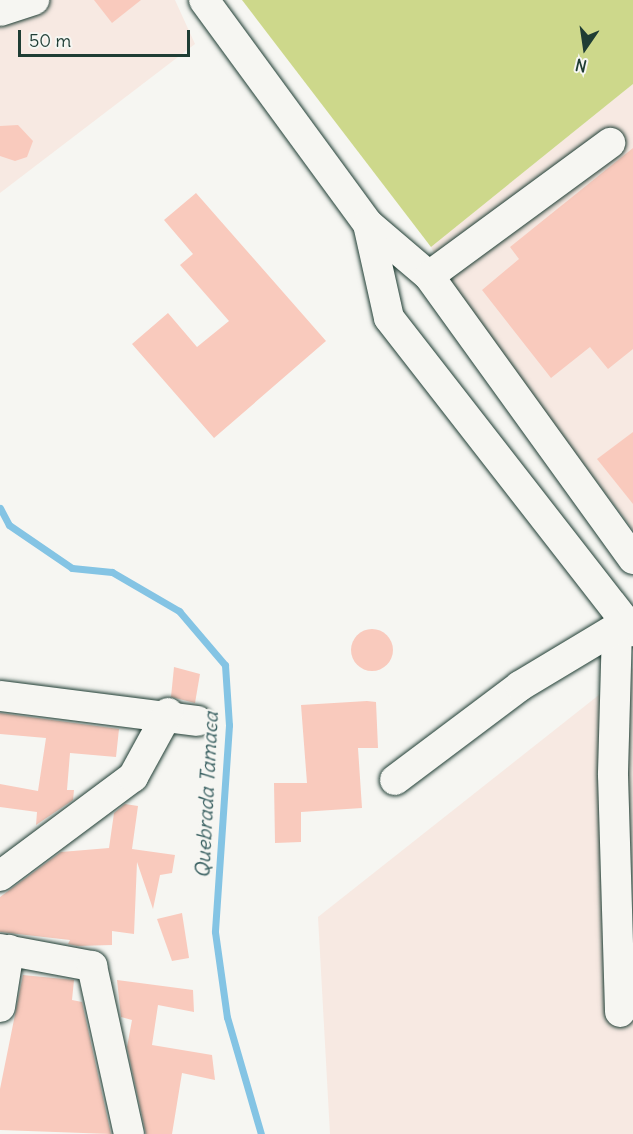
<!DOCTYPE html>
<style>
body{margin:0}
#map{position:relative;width:633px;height:1134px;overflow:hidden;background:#f6f6f2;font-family:Delius,sans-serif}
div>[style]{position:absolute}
.built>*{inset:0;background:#f7e9e2}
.green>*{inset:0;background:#cdd88b}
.stream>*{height:7px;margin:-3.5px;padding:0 3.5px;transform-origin:3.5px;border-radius:3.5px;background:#84c4e4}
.building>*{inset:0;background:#f9cabd}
.round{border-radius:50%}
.roads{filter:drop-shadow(0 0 2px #1f3d34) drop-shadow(0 0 2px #1f3d34)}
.minor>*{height:30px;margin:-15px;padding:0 15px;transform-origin:15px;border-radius:15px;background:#f6f6f2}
span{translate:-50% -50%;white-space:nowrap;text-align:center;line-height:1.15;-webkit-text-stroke:4.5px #f6f6f2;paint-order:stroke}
.water-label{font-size:20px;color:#385f60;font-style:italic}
.north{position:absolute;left:555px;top:18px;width:60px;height:60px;-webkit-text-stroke:4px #f6f6f2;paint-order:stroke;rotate:193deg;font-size:16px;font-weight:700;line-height:24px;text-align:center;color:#1f3d34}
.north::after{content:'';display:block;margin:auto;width:21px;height:27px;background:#1f3d34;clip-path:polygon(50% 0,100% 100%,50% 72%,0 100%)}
.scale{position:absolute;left:18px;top:30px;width:172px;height:27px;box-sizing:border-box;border:3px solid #1f3d34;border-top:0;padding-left:8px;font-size:18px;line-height:21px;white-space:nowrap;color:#1f3d34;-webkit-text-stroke:4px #f6f6f2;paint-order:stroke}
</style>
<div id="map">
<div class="built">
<i style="clip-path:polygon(0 0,175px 0,195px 44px,0 193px)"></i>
<i style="clip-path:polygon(633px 84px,633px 530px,450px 285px,431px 247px)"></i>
<i style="clip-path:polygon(633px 668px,633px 1134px,330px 1134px,318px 917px)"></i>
</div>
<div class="green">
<i style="clip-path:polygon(242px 0,633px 0,633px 84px,431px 247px)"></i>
</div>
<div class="stream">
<i style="left:0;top:508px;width:19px;rotate:62deg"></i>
<i style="left:9px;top:525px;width:76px;rotate:34.3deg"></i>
<i style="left:72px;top:568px;width:40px;rotate:5.7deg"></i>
<i style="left:112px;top:572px;width:78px;rotate:30.2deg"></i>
<i style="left:179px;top:611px;width:71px;rotate:49.6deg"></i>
<i style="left:225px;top:665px;width:60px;rotate:86.2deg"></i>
<i style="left:229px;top:725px;width:207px;rotate:93.9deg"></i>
<i style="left:215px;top:932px;width:86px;rotate:82deg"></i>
<i style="left:227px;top:1017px;width:122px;rotate:73.8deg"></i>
</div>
<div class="building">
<i style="clip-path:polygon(94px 0,141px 0,112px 23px)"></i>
<i style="clip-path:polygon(18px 125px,33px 141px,27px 157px,15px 161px,0 156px,0 126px)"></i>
<i style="clip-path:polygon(633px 148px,633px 349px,608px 369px,590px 347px,551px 378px,482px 290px,519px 259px,510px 247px)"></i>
<i style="clip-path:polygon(196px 193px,326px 341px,214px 438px,132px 344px,168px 313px,197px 347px,229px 321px,180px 265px,193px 254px,164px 220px)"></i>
<i style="clip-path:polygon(633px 432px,633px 504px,597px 459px)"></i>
<i class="round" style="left:351px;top:629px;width:42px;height:42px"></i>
<i style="clip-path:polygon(174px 667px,200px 674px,195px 703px,171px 697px)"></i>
<i style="clip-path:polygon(367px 701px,376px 702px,378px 748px,358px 748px,362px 808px,301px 812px,301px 842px,275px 843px,274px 783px,307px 783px,301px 705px)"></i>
<i style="clip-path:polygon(0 713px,119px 729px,116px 757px,70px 753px,67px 790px,74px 790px,73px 800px,36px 825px,37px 812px,0 807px,0 784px,38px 791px,46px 738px,0 734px)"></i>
<i style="clip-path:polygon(125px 804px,138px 806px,132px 849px,175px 855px,172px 873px,160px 875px,153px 909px,137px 862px,134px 934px,112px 931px,112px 945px,78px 946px,68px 944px,70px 940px,0 932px,0 897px,61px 852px,109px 848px,114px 813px)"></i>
<i style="clip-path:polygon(182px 913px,189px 958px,172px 961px,157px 919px)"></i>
<i style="clip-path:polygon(23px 975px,74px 980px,72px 1000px,82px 1002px,111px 1134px,0 1130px,0 1089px)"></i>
<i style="clip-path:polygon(117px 980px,193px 990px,194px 1012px,158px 1005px,152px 1045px,212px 1055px,215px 1080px,182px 1073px,172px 1134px,146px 1134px,127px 1047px,132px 1020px,121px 1017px)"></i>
</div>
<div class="roads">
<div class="minor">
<i style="left:204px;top:0;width:278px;rotate:53.8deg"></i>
<i style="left:368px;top:224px;width:80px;rotate:40.4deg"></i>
<i style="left:429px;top:276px;width:349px;rotate:54.2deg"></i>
<i style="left:0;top:11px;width:36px;rotate:-18deg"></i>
<i style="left:368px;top:224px;width:96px;rotate:77.4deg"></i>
<i style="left:389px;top:318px;width:397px;rotate:52.1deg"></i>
<i style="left:429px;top:276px;width:225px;rotate:-36.3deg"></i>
<i style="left:617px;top:629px;width:146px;rotate:91.6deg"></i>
<i style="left:613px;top:775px;width:237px;rotate:88.3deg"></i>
<i style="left:0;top:696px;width:199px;rotate:7.2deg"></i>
<i style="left:395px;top:780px;width:156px;rotate:-36.9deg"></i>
<i style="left:520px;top:686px;width:126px;rotate:-31deg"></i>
<i style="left:0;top:876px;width:166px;rotate:-36.7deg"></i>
<i style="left:133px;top:777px;width:73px;rotate:-61.3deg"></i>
<i style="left:0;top:949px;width:94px;rotate:10.5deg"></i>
<i style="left:92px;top:966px;width:172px;rotate:77.6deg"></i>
<i style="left:0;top:1007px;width:58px;rotate:-81deg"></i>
</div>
</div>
<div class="water-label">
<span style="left:206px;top:795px;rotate:-87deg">Quebrada Tamaca</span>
</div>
<div class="north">N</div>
<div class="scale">50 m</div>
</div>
